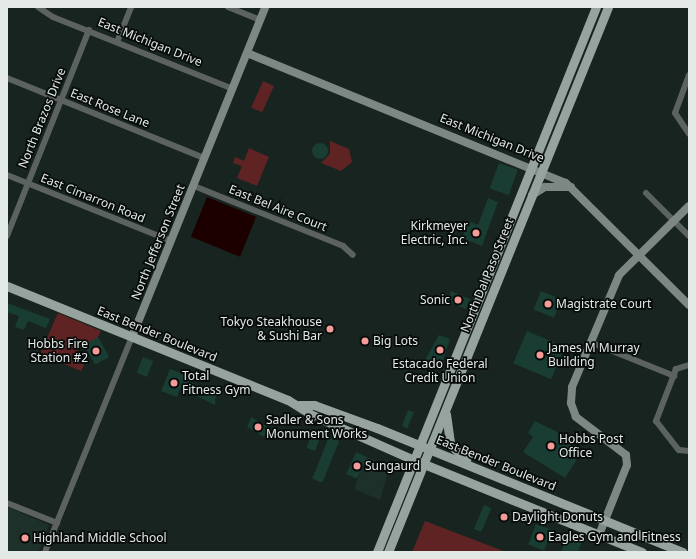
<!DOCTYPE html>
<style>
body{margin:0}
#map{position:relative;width:696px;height:559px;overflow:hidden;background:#18241f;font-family:"Noto Sans",sans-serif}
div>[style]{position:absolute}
.built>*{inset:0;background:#1d3029}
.green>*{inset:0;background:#5f2324;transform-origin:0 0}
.water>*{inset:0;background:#1c0000;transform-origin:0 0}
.building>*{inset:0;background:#193d32;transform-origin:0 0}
.round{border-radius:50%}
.street>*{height:6px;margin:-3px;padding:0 3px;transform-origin:3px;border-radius:3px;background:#5c625f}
.secondary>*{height:8px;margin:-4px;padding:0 4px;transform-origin:4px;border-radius:4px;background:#7d8783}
.primary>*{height:9px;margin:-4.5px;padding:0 4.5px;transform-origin:4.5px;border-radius:4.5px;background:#97a39f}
.dots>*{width:11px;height:11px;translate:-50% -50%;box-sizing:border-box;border:2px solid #070c0a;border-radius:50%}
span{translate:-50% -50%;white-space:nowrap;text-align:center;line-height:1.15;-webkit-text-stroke:3.5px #070c0a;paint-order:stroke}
.street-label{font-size:12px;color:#e2e9e6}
.poi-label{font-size:12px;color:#e2e9e6}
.right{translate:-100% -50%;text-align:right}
.left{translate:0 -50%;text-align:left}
.frame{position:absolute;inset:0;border:8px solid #e2e9e6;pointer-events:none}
</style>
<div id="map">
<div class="built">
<i style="clip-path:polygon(367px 457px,390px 466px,380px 500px,354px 489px)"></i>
<i style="clip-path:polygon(7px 507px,49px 525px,38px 552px,7px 552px)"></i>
</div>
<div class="green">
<i style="left:263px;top:81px;width:12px;height:29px;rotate:24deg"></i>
<i style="clip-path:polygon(330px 141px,349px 149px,352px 162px,341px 171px,321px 163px,330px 154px)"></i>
<i style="clip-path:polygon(249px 148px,269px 157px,257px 186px,237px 178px,242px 166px,233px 163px,235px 157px,244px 161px)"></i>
<i style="clip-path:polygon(58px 313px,101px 331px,98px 337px,78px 349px,78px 359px,84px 365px,81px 371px,40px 354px)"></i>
<i style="clip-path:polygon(425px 521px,506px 552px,412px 552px)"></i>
</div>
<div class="water">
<i style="left:207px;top:197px;width:53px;height:43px;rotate:22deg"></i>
</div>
<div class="building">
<i class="round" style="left:312px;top:143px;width:16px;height:16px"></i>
<i style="left:499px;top:163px;width:20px;height:27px;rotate:20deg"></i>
<i style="clip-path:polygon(488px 198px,498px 202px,482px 246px,462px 238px,469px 221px,478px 225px)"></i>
<i style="left:451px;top:291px;width:21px;height:11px;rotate:23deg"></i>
<i style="left:541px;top:291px;width:22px;height:20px;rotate:22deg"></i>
<i style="clip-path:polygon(7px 303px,50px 319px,46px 328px,28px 321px,24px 330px,15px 327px,19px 316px,7px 312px)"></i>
<i style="left:527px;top:331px;width:41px;height:35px;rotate:23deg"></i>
<i style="clip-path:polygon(439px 335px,450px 339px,441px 366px,425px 360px)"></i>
<i style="left:98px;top:337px;width:23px;height:16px;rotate:61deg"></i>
<i style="left:143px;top:357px;width:11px;height:17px;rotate:22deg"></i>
<i style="clip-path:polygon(170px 369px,186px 375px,184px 379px,216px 392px,215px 405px,180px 388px,177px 397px,161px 391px)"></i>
<i style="clip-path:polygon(408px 410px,414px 412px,407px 429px,402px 426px)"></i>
<i style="clip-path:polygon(251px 417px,268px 427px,264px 437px,247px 427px)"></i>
<i style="clip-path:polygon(535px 421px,568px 437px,566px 441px,582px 451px,565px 478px,523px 452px,533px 437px,528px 433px)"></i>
<i style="left:313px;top:431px;width:9px;height:18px;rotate:21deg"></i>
<i style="left:329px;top:437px;width:11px;height:45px;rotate:22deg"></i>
<i style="left:356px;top:452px;width:12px;height:24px;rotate:24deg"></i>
<i style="left:484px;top:505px;width:8px;height:26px;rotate:23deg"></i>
<i style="left:502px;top:511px;width:9px;height:9px;rotate:21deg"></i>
<i style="left:536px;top:524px;width:17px;height:22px;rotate:21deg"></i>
<i style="clip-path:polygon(568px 535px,582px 541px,578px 552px,561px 552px)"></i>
</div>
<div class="street">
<i style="left:38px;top:7px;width:18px;rotate:34deg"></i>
<i style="left:53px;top:17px;width:194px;rotate:21.8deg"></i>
<i style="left:228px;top:7px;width:35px;rotate:22deg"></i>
<i style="left:117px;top:42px;width:38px;rotate:-68deg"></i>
<i style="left:689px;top:75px;width:40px;rotate:110.2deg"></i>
<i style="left:675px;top:113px;width:25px;rotate:56deg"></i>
<i style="left:7px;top:78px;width:213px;rotate:22.1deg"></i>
<i style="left:7px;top:175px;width:177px;rotate:21.9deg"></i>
<i style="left:194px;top:186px;width:161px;rotate:21.9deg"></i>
<i style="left:343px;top:246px;width:13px;rotate:42deg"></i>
<i style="left:646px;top:193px;width:61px;rotate:45deg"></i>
<i style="left:7px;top:236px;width:222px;rotate:-68.3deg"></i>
<i style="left:590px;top:342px;width:91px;rotate:22deg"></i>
<i style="left:689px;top:365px;width:14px;rotate:163deg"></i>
<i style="left:676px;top:369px;width:56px;rotate:111deg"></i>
<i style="left:656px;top:421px;width:37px;rotate:52deg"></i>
<i style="left:679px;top:450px;width:10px;rotate:6deg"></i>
<i style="left:7px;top:503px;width:54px;rotate:21.8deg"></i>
<i style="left:45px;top:552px;width:232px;rotate:-68deg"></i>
</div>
<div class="secondary">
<i style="left:247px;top:53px;width:344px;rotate:22.2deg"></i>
<i style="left:566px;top:183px;width:173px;rotate:44.8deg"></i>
<i style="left:532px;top:195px;width:15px;rotate:-32deg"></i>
<i style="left:545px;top:187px;width:26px"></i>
<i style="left:132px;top:337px;width:356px;rotate:-68deg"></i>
<i style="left:599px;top:535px;width:75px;rotate:-68.2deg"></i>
<i style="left:627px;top:465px;width:10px;rotate:-96deg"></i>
<i style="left:626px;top:455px;width:63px;rotate:-142.8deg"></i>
<i style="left:576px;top:417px;width:15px;rotate:-110deg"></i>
<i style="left:571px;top:403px;width:16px;rotate:-86deg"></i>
<i style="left:572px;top:387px;width:121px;rotate:-67.2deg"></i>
<i style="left:619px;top:275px;width:98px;rotate:-44.6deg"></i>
</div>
<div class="primary">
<i style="left:7px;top:286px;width:303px;rotate:22.1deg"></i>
<i style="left:288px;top:400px;width:26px;rotate:32deg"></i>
<i style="left:310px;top:414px;width:114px;rotate:23.9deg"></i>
<i style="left:414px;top:460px;width:246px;rotate:22deg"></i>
<i style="left:299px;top:405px;width:15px"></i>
<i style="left:314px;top:405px;width:67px;rotate:20.1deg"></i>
<i style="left:377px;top:428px;width:330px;rotate:22.1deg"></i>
<i style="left:446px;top:414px;width:30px;rotate:82deg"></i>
<i style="left:450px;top:444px;width:23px;rotate:45deg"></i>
<i style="left:377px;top:552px;width:587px;rotate:-68.11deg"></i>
<i style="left:388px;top:552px;width:588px;rotate:-68.02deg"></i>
</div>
<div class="dots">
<i style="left:476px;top:233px;background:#f59b98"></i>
<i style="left:458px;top:300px;background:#f59b98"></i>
<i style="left:548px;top:304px;background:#f59b98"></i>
<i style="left:330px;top:329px;background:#f59b98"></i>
<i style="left:365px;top:341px;background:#f59b98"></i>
<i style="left:440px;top:350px;background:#f59b98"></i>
<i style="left:96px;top:351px;background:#f59b98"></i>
<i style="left:540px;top:355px;background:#f59b98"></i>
<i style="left:174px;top:383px;background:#f59b98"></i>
<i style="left:258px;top:427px;background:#f59b98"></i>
<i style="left:551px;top:446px;background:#f59b98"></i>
<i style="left:357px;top:466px;background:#f59b98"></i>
<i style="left:504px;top:517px;background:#f59b98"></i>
<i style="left:540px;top:537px;background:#f59b98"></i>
<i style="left:25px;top:538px;background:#f59b98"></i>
</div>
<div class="street-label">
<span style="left:150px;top:42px;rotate:22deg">East Michigan Drive</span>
<span style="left:110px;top:108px;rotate:22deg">East Rose Lane</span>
<span style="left:42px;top:118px;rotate:-68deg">North Brazos Drive</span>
<span style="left:492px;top:138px;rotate:22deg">East Michigan Drive</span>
<span style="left:93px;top:198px;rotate:22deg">East Cimarron Road</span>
<span style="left:278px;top:208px;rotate:22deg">East Bel Aire Court</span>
<span style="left:158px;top:242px;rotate:-68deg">North Jefferson Street</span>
<span style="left:487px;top:275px;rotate:-68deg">North Dal Paso Street</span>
<span style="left:157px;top:334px;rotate:22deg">East Bender Boulevard</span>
<span style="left:496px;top:463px;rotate:22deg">East Bender Boulevard</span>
</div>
<div class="poi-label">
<span class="right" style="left:468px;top:233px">Kirkmeyer<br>Electric, Inc.</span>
<span class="right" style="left:450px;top:300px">Sonic</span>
<span class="left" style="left:556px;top:304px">Magistrate Court</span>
<span class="right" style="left:322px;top:329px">Tokyo Steakhouse<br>&amp; Sushi Bar</span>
<span class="left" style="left:373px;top:341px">Big Lots</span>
<span class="right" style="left:88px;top:351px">Hobbs Fire<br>Station #2</span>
<span class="left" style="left:548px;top:355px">James M Murray<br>Building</span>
<span style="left:440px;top:371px">Estacado Federal<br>Credit Union</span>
<span class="left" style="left:182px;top:383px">Total<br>Fitness Gym</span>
<span class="left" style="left:266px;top:427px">Sadler &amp; Sons<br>Monument Works</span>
<span class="left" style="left:559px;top:446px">Hobbs Post<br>Office</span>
<span class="left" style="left:365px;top:466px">Sungaurd</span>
<span class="left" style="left:512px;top:517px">Daylight Donuts</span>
<span class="left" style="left:548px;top:537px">Eagles Gym and Fitness</span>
<span class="left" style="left:33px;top:538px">Highland Middle School</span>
</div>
<div class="frame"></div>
</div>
